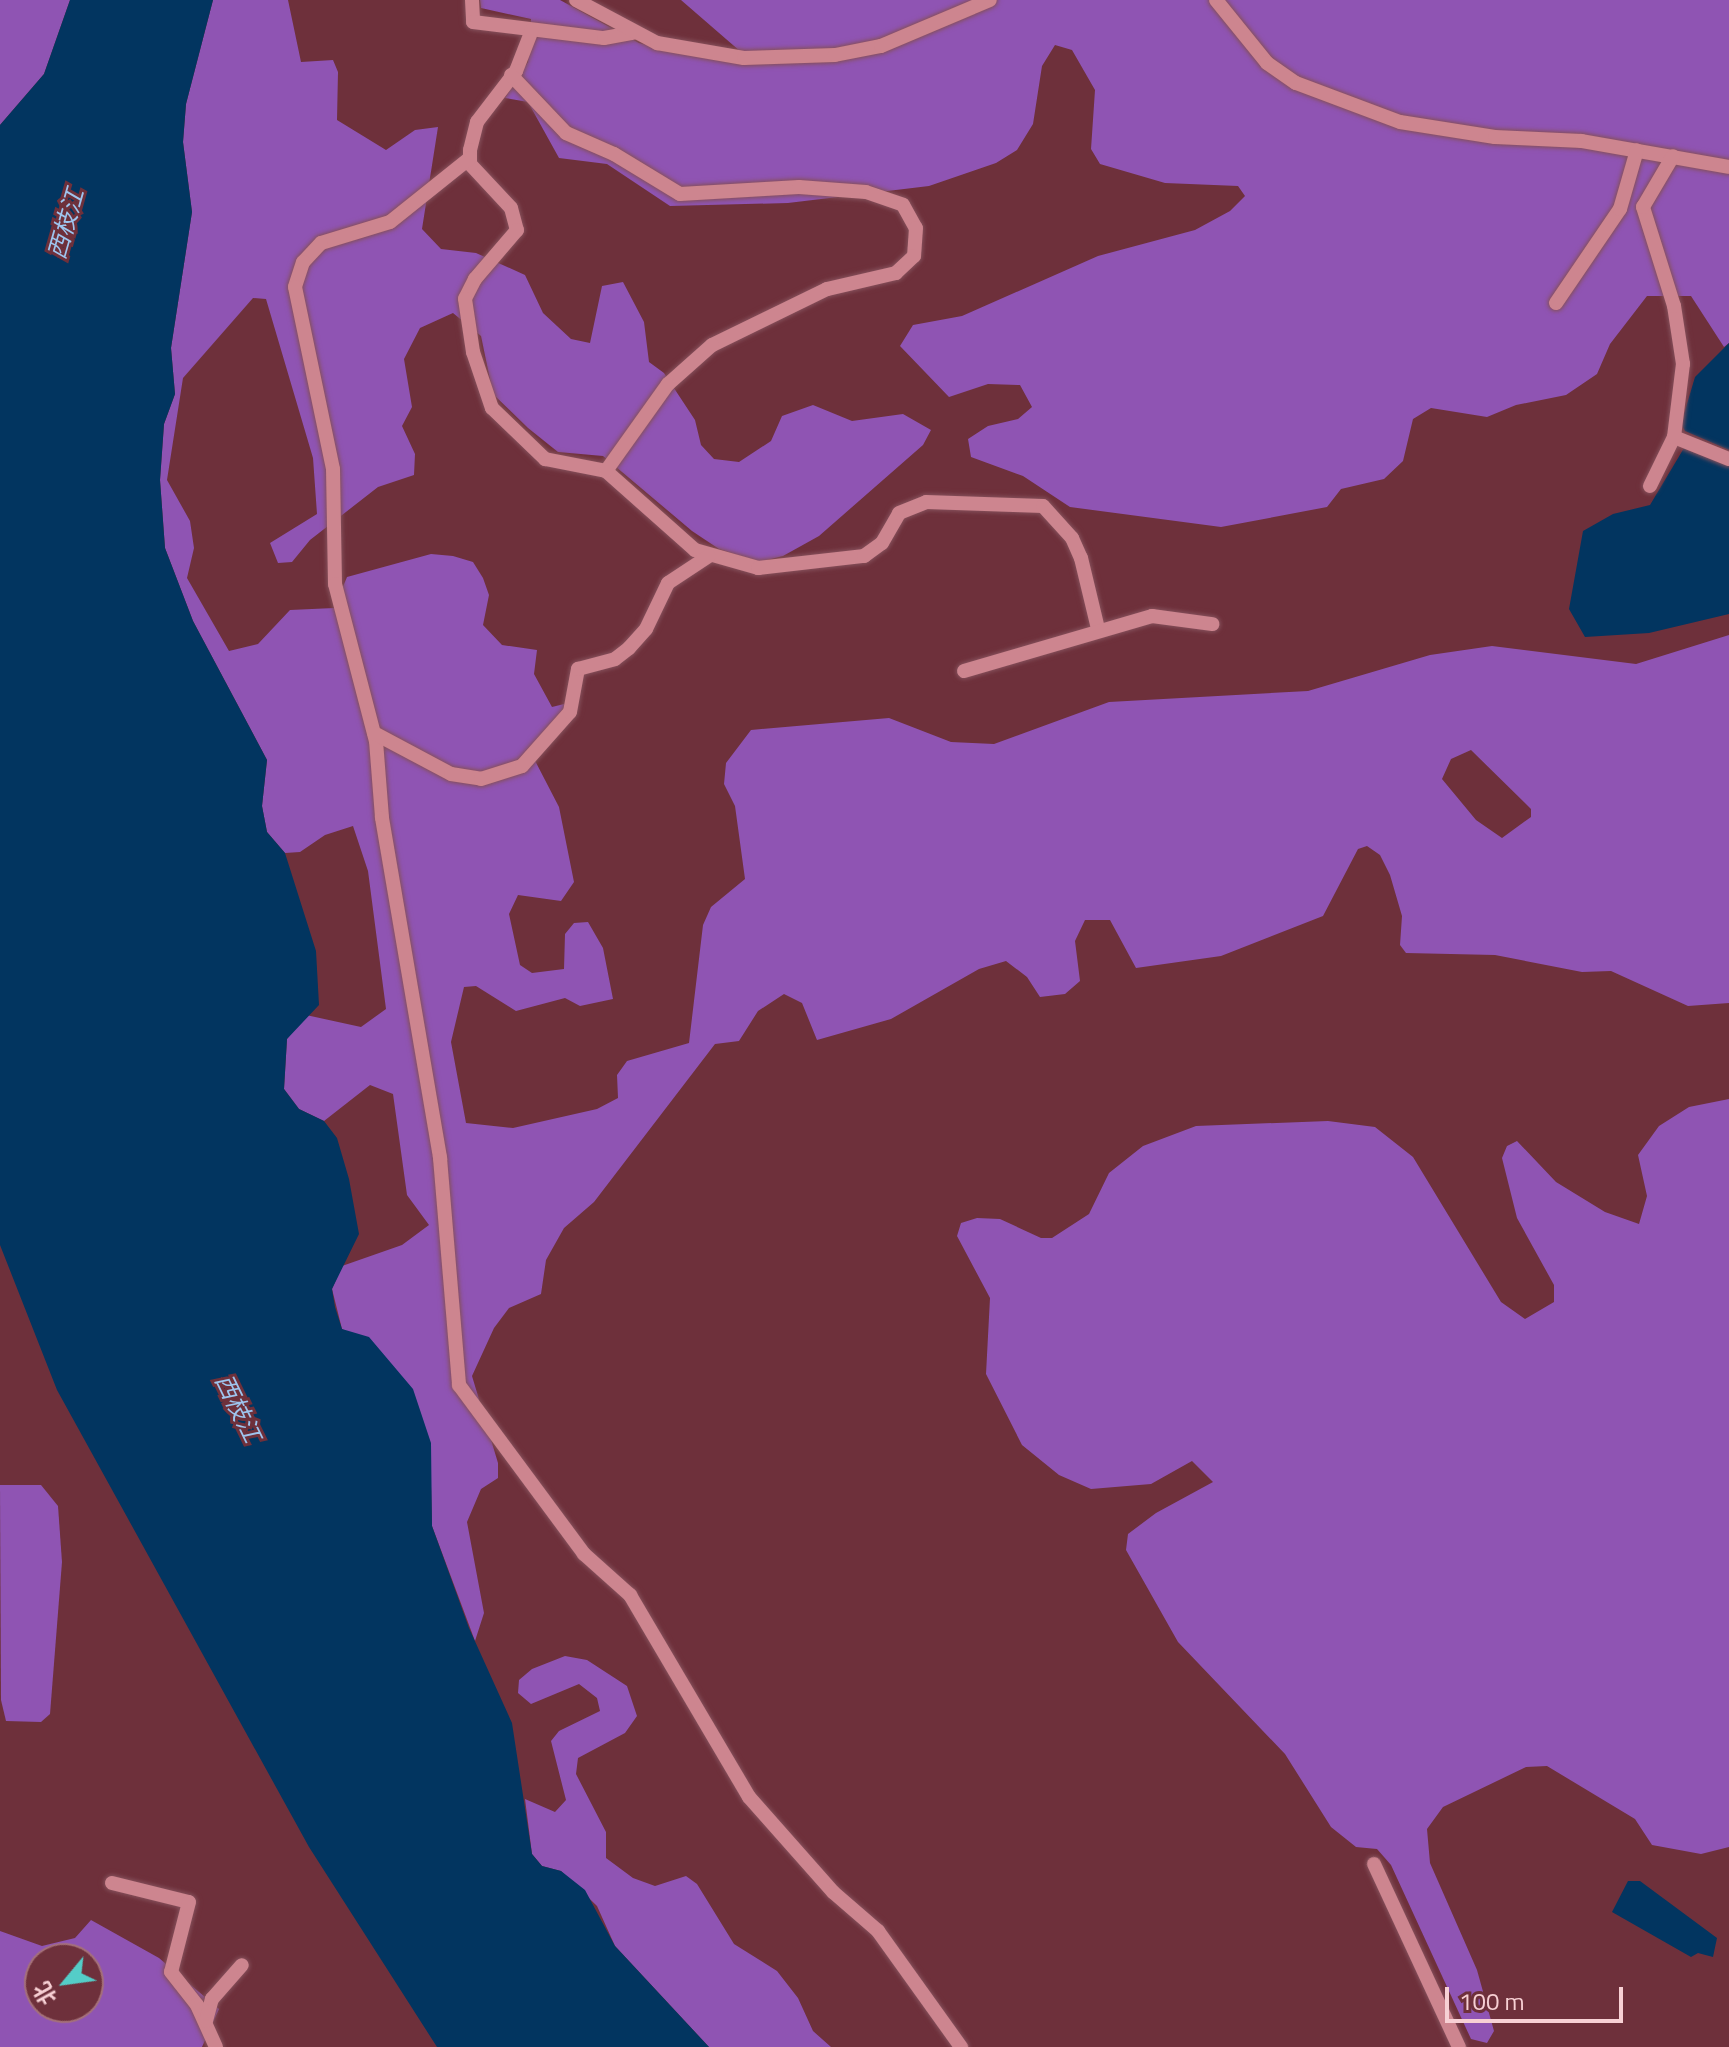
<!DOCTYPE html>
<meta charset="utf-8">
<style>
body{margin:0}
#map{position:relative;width:1729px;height:2047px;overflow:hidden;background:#6e303b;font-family:"Titillium Web","Noto Sans SC",sans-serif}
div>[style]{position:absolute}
.forest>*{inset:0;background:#8f54b3}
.water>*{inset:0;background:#023560}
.roads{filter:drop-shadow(0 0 2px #85505b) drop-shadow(0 0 2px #85505b)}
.minor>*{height:14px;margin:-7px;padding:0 7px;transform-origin:7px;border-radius:7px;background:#cd858f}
span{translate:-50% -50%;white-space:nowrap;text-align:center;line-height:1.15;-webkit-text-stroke:6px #6e303b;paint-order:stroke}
.water-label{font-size:24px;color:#9ec5ef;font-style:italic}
.north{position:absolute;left:24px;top:1943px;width:80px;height:80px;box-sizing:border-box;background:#6e303b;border:2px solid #a57078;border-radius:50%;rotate:241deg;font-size:22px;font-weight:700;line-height:32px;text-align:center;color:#f7d0d4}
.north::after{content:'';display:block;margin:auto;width:28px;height:36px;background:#54cdc8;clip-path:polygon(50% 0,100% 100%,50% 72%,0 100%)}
.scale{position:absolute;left:1445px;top:1987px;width:178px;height:36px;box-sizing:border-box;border:4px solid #f7d0d4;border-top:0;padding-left:10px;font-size:24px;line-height:28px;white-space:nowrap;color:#f7d0d4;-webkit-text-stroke:6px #6e303b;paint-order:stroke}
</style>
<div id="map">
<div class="forest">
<i style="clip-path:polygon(0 0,70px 0,44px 74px,0 125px)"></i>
<i style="clip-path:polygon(evenodd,213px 0,288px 0,301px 62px,333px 60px,338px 72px,337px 120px,386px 150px,415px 130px,438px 127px,422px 229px,441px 249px,476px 253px,525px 275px,543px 313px,571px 339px,590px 343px,602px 286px,623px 282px,644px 322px,649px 362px,664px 373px,695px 420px,701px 445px,714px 459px,739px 462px,771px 441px,782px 416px,813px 405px,852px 421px,903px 414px,931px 430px,923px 445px,819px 536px,783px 556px,759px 562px,719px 549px,692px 531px,603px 456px,558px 452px,528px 428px,493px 394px,481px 336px,453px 313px,420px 328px,404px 359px,412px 407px,402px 426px,415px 454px,414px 475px,378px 487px,310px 540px,292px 562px,278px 563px,270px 543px,317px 514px,313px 458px,266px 299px,253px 298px,183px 378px,167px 480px,190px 521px,194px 548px,187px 578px,229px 651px,258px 644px,290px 610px,334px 608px,347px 577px,431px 554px,453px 556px,473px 562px,483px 578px,489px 595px,483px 625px,502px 645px,537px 650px,534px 674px,552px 707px,568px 703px,530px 751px,559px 807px,574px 882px,561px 901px,518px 895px,509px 914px,520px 965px,532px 973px,564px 969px,565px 934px,574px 923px,588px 922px,603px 948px,613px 999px,580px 1006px,565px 998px,516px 1011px,476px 986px,464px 987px,451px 1042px,466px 1123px,513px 1128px,597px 1109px,618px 1098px,617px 1075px,627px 1061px,689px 1043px,703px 925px,711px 907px,745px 879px,735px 806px,724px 784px,726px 763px,751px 730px,889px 718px,951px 742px,994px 744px,1109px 702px,1308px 691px,1430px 655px,1492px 646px,1636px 664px,1729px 635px,1729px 1003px,1688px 1006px,1611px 971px,1582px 972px,1495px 955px,1406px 953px,1400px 945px,1402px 916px,1390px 875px,1380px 855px,1367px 846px,1358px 849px,1323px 916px,1221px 956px,1136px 968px,1110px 920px,1085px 920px,1075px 941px,1080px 981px,1065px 994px,1040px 997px,1027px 977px,1006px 961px,979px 969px,891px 1019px,817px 1040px,802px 1003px,784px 994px,758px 1011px,739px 1041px,715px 1044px,594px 1202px,564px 1228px,546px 1260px,541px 1294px,509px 1308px,494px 1328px,472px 1376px,498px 1463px,498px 1478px,481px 1489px,467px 1522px,484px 1613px,475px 1641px,432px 1526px,431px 1486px,354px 1336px,342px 1329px,332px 1289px,342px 1266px,402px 1245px,429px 1225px,407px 1195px,393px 1094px,370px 1085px,324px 1121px,299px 1109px,284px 1089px,287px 1039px,306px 1015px,361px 1027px,386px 1009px,368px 871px,353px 826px,325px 835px,300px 852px,285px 853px,267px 832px,262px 806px,267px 760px,193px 621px,165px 548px,160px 480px,164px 424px,175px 394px,171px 348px,192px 212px,183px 142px,186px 104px,213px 0,1471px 750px,1531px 809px,1531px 817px,1502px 838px,1476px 820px,1442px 779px,1451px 759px,1471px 750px)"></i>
<i style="clip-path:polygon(480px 0,560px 0,639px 43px,664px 49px,741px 52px,681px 0,1729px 0,1729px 343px,1724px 347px,1691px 296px,1647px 296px,1610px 344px,1597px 374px,1566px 395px,1516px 405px,1487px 417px,1431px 408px,1413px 419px,1403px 461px,1384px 479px,1341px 489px,1327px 507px,1221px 527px,1070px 507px,1023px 476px,971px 457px,968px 439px,988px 426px,1018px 419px,1032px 407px,1020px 385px,988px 384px,949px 397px,900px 346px,913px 325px,962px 316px,1098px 256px,1195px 230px,1230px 211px,1245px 196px,1238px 186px,1165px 183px,1100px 164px,1091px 149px,1095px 90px,1072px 50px,1055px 45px,1042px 66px,1033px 124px,1017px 150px,996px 163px,929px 186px,788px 203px,670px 206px,607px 164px,559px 158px,528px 102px,505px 98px,528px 62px,531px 19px,481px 8px)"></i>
<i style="clip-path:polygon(1729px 1099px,1729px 1847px,1701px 1854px,1652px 1845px,1635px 1819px,1547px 1766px,1526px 1767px,1443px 1807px,1427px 1829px,1430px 1863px,1477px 1970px,1494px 2031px,1487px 2043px,1471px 2039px,1391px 1865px,1377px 1849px,1356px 1847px,1331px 1827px,1285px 1754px,1178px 1642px,1126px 1550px,1128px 1534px,1156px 1513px,1213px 1482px,1192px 1461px,1151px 1484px,1091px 1489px,1059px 1475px,1022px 1445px,986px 1374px,990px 1298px,957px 1236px,961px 1223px,977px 1218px,1000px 1219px,1041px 1238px,1052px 1238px,1089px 1214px,1109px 1173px,1143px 1146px,1196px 1126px,1328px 1121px,1375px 1127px,1413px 1157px,1501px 1302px,1525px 1319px,1554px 1302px,1554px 1285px,1517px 1218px,1502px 1158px,1507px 1146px,1517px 1141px,1556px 1182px,1605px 1212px,1639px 1224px,1647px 1196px,1638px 1155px,1659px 1126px,1689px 1107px)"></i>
<i style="clip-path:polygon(0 1485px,41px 1485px,58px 1506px,62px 1562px,50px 1714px,41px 1722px,6px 1721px,1px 1700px)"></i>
<i style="clip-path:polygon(565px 1656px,587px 1660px,627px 1686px,637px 1716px,625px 1733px,578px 1758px,576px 1774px,606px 1832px,606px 1858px,633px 1878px,655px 1886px,686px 1876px,697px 1884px,734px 1944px,777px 1971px,798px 1998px,813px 2031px,831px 2047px,709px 2047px,615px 1946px,597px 1906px,561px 1871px,542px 1866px,532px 1854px,525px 1799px,555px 1812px,566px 1800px,551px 1741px,559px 1731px,600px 1711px,597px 1698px,579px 1684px,531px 1704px,518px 1693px,519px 1680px,532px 1669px)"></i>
<i style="clip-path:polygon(evenodd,91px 1920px,159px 1958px,219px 2009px,202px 2047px,0 2047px,0 1931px,42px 1946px,75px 1938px,91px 1920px,40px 1959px,88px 1959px,88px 2007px,40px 2007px,40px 1959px)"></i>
</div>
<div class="water">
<i style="clip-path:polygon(70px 0,213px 0,186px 104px,183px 142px,192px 212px,171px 348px,175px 394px,164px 424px,160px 480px,165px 548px,193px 621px,267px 760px,262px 806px,267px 832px,285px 853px,316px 951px,319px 1005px,287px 1039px,284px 1089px,299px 1109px,324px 1121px,337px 1138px,349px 1179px,359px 1234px,332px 1289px,335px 1307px,342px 1329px,369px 1337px,413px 1389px,431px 1443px,432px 1526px,469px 1628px,512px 1723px,532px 1854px,542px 1866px,561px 1871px,585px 1890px,615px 1946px,709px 2047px,437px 2047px,309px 1847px,57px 1390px,0 1245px,0 125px,44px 74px)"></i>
<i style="clip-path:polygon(1729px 343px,1729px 450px,1685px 431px,1681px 424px,1695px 377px)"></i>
<i style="clip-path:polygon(1684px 448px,1729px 465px,1729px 614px,1649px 633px,1585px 637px,1569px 609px,1583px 531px,1613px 514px,1650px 505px)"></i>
<i style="clip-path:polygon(1628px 1881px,1640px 1881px,1717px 1938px,1713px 1957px,1698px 1953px,1691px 1957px,1612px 1912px)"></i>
</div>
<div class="roads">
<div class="minor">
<i style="left:472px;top:0;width:22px;rotate:87deg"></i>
<i style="left:473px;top:22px;width:132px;rotate:7deg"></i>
<i style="left:604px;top:38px;width:29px;rotate:-10deg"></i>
<i style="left:576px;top:0;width:92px;rotate:28deg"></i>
<i style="left:657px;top:43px;width:88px;rotate:9.8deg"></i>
<i style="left:744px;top:58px;width:91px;rotate:-1.9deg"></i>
<i style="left:835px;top:55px;width:47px;rotate:-11.1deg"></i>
<i style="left:881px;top:46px;width:118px;rotate:-22.9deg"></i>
<i style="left:1216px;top:0;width:81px;rotate:51deg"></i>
<i style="left:1267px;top:63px;width:35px;rotate:35deg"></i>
<i style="left:1296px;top:83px;width:111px;rotate:20.6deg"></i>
<i style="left:1400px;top:122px;width:96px;rotate:9deg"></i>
<i style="left:1495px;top:137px;width:87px;rotate:2.6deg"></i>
<i style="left:1582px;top:141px;width:149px;rotate:10deg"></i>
<i style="left:532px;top:30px;width:44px;rotate:111.3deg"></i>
<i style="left:516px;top:71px;width:64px;rotate:127.4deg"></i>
<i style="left:477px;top:122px;width:29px;rotate:104deg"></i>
<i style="left:470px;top:150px;width:14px;rotate:90deg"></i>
<i style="left:470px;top:164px;width:60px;rotate:47deg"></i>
<i style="left:511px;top:208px;width:23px;rotate:75deg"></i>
<i style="left:517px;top:230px;width:65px;rotate:130.6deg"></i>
<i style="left:475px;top:279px;width:22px;rotate:117deg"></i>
<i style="left:465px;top:299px;width:54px;rotate:81.4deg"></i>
<i style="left:473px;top:352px;width:59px;rotate:71.3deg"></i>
<i style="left:492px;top:408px;width:74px;rotate:43.9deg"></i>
<i style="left:545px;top:459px;width:62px;rotate:11.1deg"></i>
<i style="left:606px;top:471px;width:119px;rotate:41.6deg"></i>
<i style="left:695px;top:550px;width:66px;rotate:15.9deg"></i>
<i style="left:758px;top:568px;width:107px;rotate:-6.5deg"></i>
<i style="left:864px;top:556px;width:22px;rotate:-36deg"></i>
<i style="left:882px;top:543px;width:34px;rotate:-60deg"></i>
<i style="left:899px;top:513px;width:29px;rotate:-22deg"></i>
<i style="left:926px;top:502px;width:117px;rotate:2deg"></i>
<i style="left:1043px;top:506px;width:43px;rotate:47.8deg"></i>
<i style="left:1072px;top:538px;width:22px;rotate:66deg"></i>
<i style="left:1081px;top:558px;width:73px;rotate:76.5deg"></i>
<i style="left:511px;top:75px;width:80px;rotate:46.5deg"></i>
<i style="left:566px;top:133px;width:52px;rotate:23.6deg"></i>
<i style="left:614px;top:154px;width:77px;rotate:31.2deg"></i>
<i style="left:680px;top:194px;width:119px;rotate:-3.4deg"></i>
<i style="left:799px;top:187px;width:67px;rotate:4.3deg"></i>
<i style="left:866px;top:192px;width:39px;rotate:19deg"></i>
<i style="left:903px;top:205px;width:26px;rotate:61deg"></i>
<i style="left:916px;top:228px;width:28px;rotate:94deg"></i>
<i style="left:914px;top:256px;width:25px;rotate:137deg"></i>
<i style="left:896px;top:273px;width:71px;rotate:166.9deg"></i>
<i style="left:827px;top:289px;width:128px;rotate:154deg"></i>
<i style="left:712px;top:345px;width:59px;rotate:138.4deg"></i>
<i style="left:668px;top:384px;width:107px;rotate:125.5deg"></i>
<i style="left:470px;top:158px;width:102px;rotate:141.3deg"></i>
<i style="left:390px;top:222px;width:72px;rotate:163.1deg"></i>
<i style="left:321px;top:243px;width:26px;rotate:133deg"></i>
<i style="left:303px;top:262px;width:26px;rotate:108deg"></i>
<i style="left:295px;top:287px;width:186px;rotate:78.2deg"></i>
<i style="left:333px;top:469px;width:115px;rotate:89deg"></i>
<i style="left:335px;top:584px;width:162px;rotate:75.4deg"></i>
<i style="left:376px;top:741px;width:77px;rotate:85.5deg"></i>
<i style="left:382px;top:818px;width:345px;rotate:80.3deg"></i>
<i style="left:440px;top:1158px;width:228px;rotate:85.2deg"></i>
<i style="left:459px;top:1385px;width:210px;rotate:53.5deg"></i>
<i style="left:584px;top:1554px;width:62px;rotate:41.7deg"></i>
<i style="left:630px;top:1595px;width:234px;rotate:59.5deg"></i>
<i style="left:749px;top:1797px;width:127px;rotate:48.5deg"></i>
<i style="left:833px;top:1892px;width:60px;rotate:40.9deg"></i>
<i style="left:878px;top:1931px;width:143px;rotate:54.4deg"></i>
<i style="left:1556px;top:303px;width:114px;rotate:-55.8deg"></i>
<i style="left:1620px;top:209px;width:61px;rotate:-73.9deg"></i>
<i style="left:1674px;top:437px;width:59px;rotate:21.8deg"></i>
<i style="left:1650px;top:486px;width:55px;rotate:-63.9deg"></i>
<i style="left:1674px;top:437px;width:74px;rotate:-83deg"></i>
<i style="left:1683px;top:364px;width:59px;rotate:-98.8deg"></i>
<i style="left:1674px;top:306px;width:104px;rotate:-107.4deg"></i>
<i style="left:1643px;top:207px;width:59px;rotate:-59.5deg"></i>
<i style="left:964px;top:671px;width:196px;rotate:-16.3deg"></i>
<i style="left:1152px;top:616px;width:61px;rotate:7.6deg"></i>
<i style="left:374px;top:733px;width:87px;rotate:28deg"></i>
<i style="left:451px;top:774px;width:30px;rotate:9deg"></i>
<i style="left:481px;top:779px;width:43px;rotate:-17.6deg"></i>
<i style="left:522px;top:766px;width:72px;rotate:-48.4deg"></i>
<i style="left:570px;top:712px;width:44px;rotate:-79.5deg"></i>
<i style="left:578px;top:669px;width:38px;rotate:-15deg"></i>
<i style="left:615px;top:659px;width:18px;rotate:-38deg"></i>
<i style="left:629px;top:648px;width:25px;rotate:-48deg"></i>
<i style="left:646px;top:629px;width:51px;rotate:-64.4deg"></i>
<i style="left:668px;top:583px;width:49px;rotate:-33.4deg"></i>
<i style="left:1374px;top:1864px;width:202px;rotate:65.1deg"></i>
<i style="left:112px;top:1883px;width:79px;rotate:13.9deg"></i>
<i style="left:189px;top:1902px;width:72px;rotate:104.4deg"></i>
<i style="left:171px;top:1972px;width:42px;rotate:51.8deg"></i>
<i style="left:197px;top:2005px;width:46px;rotate:65.7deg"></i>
<i style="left:206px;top:2021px;width:23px;rotate:-75deg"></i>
<i style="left:212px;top:1999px;width:45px;rotate:-48.6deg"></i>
</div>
</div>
<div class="water-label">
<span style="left:66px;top:224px;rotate:-74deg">西枝江</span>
<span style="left:238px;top:1408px;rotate:64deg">西枝江</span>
</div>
<div class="north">北</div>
<div class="scale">100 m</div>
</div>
